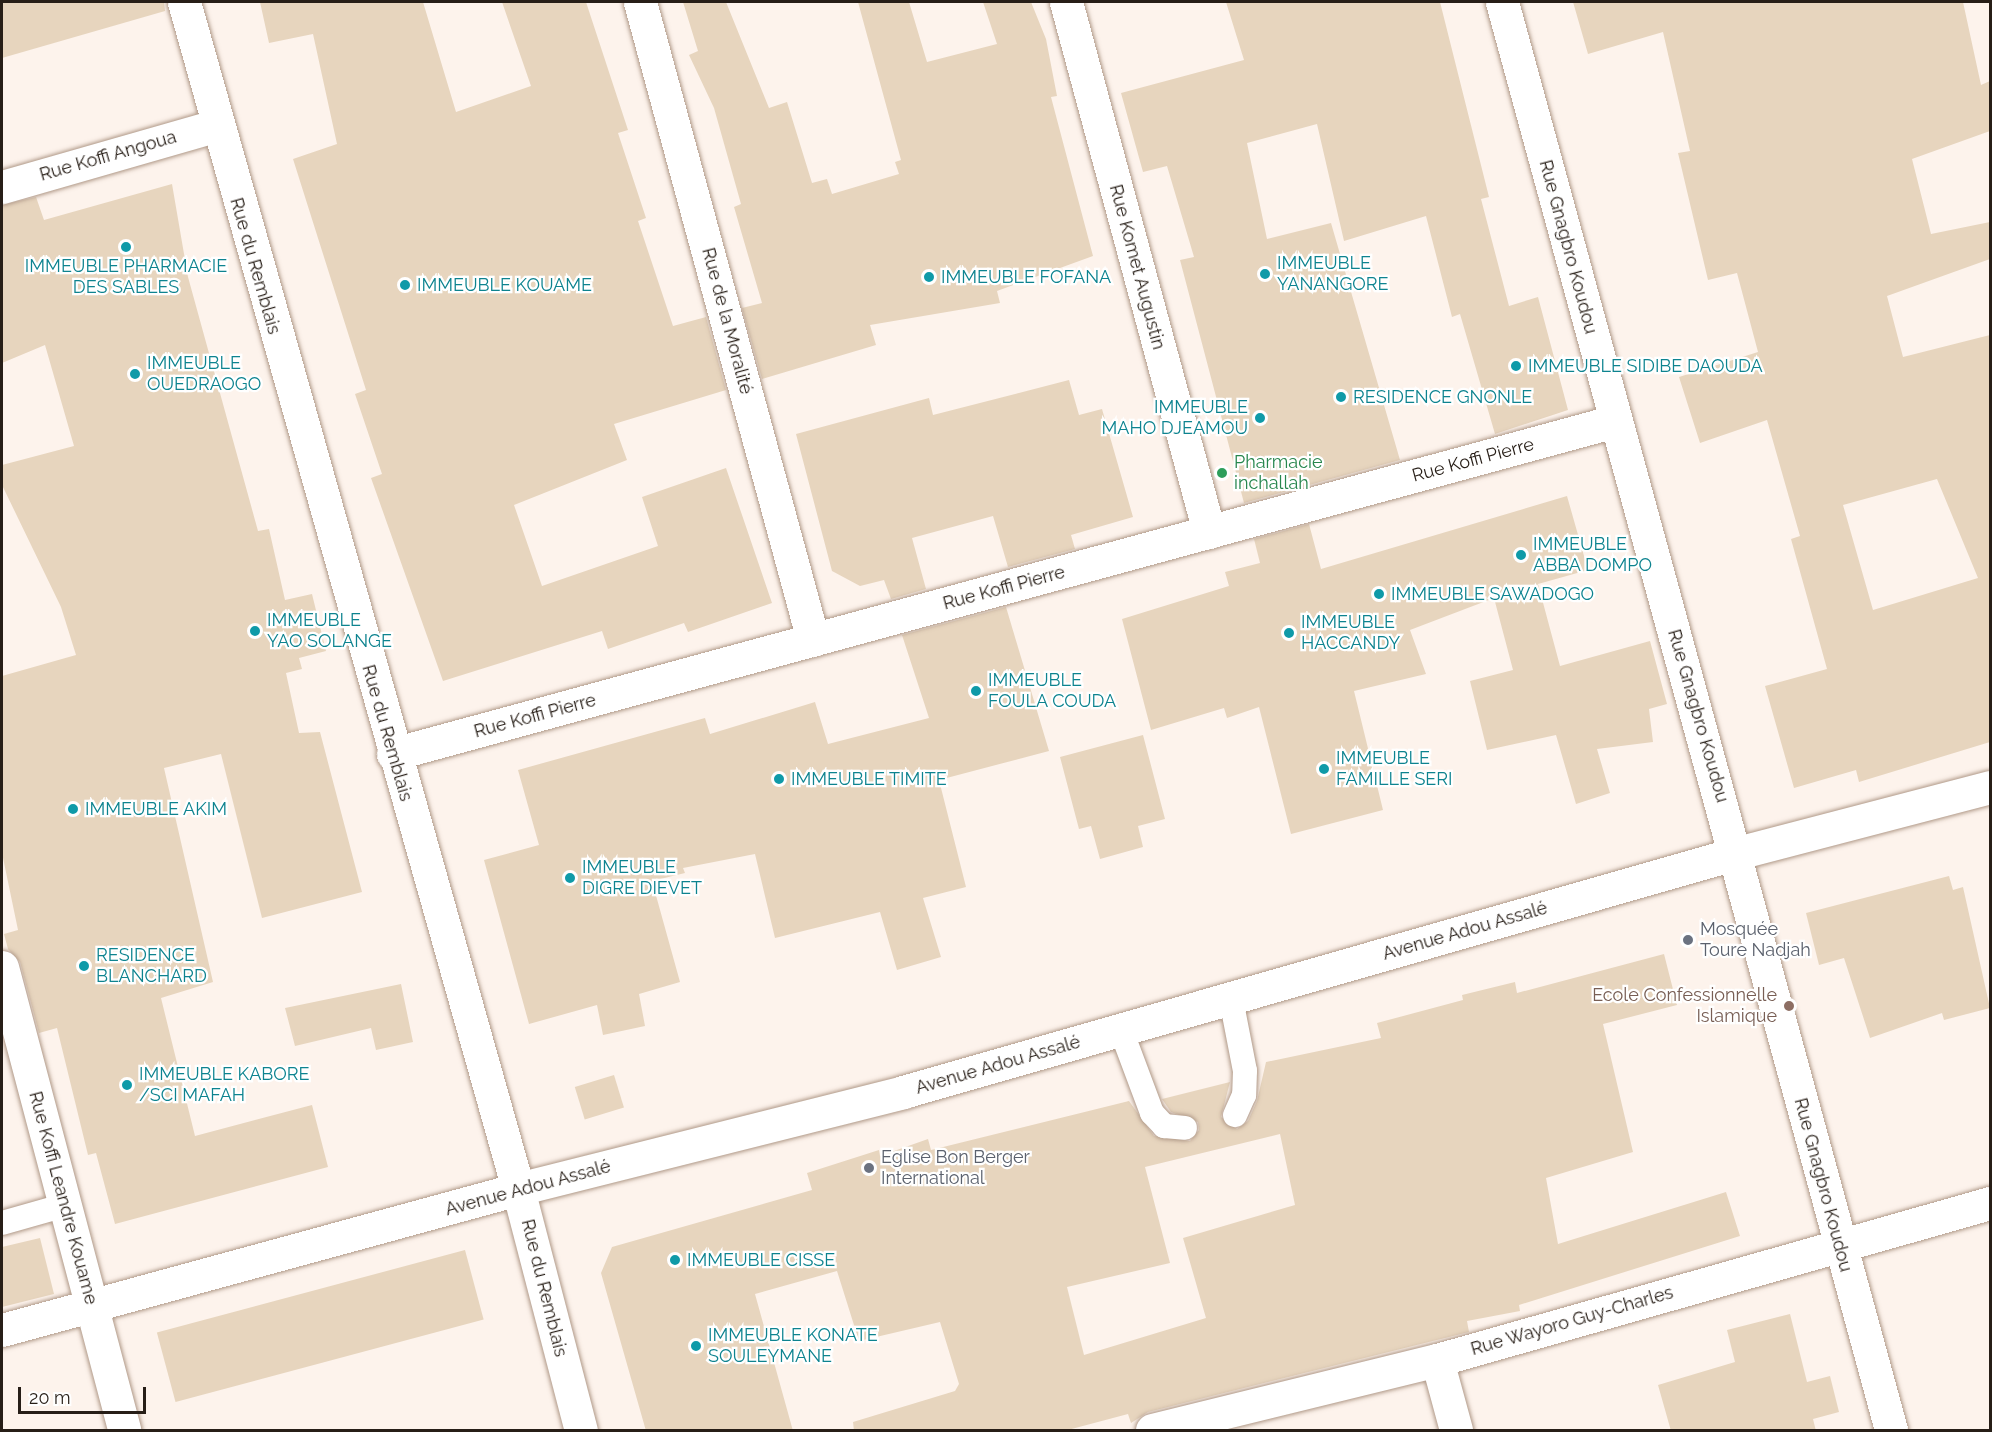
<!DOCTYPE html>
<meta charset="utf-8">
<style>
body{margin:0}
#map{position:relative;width:1992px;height:1432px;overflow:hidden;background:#fdf3ec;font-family:Raleway,sans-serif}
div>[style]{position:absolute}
.building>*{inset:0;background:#e7d5be;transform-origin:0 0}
.roads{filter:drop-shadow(0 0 2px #b09988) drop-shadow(0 0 2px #b09988)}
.lane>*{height:24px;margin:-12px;padding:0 12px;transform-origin:12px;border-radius:12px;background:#fff}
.street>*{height:33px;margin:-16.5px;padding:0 16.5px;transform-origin:16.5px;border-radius:16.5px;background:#fff}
.secondary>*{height:33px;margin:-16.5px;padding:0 16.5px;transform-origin:16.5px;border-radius:16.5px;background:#fff}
.dots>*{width:16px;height:16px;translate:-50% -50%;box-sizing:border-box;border:3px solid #fff;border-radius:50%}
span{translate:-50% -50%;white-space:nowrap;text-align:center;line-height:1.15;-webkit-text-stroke:4.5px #fff;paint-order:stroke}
.street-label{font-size:18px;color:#271e17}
.culture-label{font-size:18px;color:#0d838f}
.left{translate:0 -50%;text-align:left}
.right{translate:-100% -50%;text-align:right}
.leisure-label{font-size:18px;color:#27864d}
.worship-label{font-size:18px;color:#5b616d}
.education-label{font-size:18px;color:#785e54}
.frame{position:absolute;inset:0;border:3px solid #271e17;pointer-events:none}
.scale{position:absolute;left:18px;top:1387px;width:128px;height:27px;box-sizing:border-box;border:3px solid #271e17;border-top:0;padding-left:8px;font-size:18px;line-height:21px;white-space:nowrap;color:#271e17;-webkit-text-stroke:4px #fff;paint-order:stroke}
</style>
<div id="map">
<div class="building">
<i style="clip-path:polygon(2px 2px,164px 2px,165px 11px,2px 58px)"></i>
<i style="clip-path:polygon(260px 2px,423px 2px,456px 112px,531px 86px,502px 2px,586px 2px,628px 130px,618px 133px,646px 218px,638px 221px,673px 326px,706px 317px,726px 390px,614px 424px,627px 460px,514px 505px,542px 586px,658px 546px,642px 497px,726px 468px,772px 603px,688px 632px,684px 623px,608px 649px,602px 631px,443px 681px,371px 478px,382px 474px,355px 394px,366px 390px,293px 159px,337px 144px,313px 34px,269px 43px)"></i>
<i style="clip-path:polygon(683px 2px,726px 2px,769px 108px,787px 102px,812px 183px,827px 179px,832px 194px,899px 174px,895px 162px,901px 160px,858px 2px,909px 2px,927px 62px,997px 44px,983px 2px,1031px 2px,1046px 39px,1057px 96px,1051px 97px,1093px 256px,997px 291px,1000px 303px,870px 325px,876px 345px,762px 379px,742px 308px,762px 303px,734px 207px,741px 204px,714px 108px,689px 55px,698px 51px)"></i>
<i style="clip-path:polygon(1226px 2px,1440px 2px,1489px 197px,1481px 199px,1509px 306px,1538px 297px,1568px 410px,1495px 434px,1460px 314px,1452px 317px,1426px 216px,1344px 241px,1317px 124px,1247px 143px,1267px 239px,1331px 223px,1400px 460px,1244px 503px,1180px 260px,1194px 257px,1167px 166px,1143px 172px,1121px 93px,1244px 60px)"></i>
<i style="clip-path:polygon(evenodd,1573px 2px,1963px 2px,1981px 85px,1990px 81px,1990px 131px,1912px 159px,1931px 234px,1990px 222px,1990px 259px,1887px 296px,1903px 357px,1990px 335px,1990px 742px,1859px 782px,1856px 770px,1794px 788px,1765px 686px,1827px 669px,1791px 539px,1800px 536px,1767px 420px,1700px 443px,1679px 377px,1758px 352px,1737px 273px,1708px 280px,1678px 153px,1690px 151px,1663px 32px,1588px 54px,1573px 2px,1937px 479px,1978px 578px,1873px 610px,1843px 505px,1937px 479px)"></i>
<i style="clip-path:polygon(172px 184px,188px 277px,258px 531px,269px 529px,285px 600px,312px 594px,326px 651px,299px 658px,302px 669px,286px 673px,299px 733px,320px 732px,362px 892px,262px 918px,221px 754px,164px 768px,213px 982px,161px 998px,195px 1136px,312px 1105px,328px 1167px,115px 1224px,96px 1153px,88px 1155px,57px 1028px,39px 1033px,20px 962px,8px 949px,4px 934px,18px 930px,2px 853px,2px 676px,76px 655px,61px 607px,2px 485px,2px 465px,74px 446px,45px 345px,2px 363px,2px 205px,36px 197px,44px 220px)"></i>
<i style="clip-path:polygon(1069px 380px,1079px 415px,1102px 409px,1133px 517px,1071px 535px,1075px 549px,1008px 567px,993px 516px,912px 538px,926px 589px,891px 599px,884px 580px,860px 586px,832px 571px,796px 434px,929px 398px,933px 415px)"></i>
<i style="clip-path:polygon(1567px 496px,1588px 570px,1538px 584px,1560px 666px,1650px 641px,1667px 704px,1649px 709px,1653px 742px,1597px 749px,1610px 793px,1576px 804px,1556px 735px,1487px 750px,1470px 681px,1513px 670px,1494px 598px,1410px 630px,1426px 674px,1354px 691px,1383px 810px,1291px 834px,1259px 707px,1227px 718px,1224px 708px,1151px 730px,1122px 619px,1229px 586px,1225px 572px,1260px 563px,1254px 539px,1309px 524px,1321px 569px)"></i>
<i style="clip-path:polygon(1006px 607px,1049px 751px,939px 780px,966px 887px,923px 898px,941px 957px,897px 970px,880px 912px,775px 938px,755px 854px,683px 868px,685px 873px,652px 881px,680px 982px,639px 994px,645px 1026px,603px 1035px,597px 1005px,529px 1024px,484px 860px,539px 845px,518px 770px,705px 718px,710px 734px,815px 702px,828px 744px,929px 718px,902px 635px)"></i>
<i style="clip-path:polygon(1143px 735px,1165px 819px,1138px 826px,1143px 847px,1100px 859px,1091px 826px,1079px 829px,1060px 757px)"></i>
<i style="clip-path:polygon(1949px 876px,1953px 890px,1963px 887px,1990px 1008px,1944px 1020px,1942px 1013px,1870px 1038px,1844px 958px,1819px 965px,1806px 913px)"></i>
<i style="clip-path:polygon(evenodd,1664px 954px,1677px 1005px,1603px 1024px,1633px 1152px,1546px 1178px,1558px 1244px,1726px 1192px,1740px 1236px,1519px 1305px,1520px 1311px,1467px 1321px,1469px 1332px,1148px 1412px,1131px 1423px,1128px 1414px,1064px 1431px,854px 1431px,853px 1422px,955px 1391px,959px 1384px,940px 1322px,859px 1341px,837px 1271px,755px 1294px,793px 1431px,646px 1431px,601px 1273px,612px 1247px,812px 1190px,807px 1173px,879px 1150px,880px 1156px,928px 1139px,931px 1150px,1129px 1101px,1154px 1136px,1190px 1141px,1199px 1130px,1198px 1122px,1171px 1112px,1162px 1099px,1230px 1082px,1221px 1117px,1237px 1129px,1248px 1121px,1257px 1101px,1266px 1062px,1381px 1038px,1377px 1023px,1463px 1000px,1462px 995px,1515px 982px,1517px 993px,1664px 954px,1280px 1134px,1295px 1205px,1183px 1238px,1206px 1318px,1084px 1355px,1067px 1287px,1170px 1263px,1145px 1167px,1280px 1134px)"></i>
<i style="clip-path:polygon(401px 984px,413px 1042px,376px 1050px,371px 1028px,295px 1046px,285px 1008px)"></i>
<i style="left:614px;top:1075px;width:34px;height:41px;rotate:73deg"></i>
<i style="clip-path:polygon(40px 1238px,54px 1294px,2px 1307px,2px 1247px)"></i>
<i style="left:465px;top:1250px;width:72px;height:319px;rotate:75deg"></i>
<i style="clip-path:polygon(1790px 1314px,1807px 1382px,1830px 1376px,1839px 1412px,1813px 1419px,1816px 1431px,1671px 1431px,1658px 1385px,1735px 1362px,1727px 1330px)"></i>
</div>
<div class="roads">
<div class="lane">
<i style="left:1231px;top:999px;width:73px;rotate:79deg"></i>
<i style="left:1245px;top:1071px;width:24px;rotate:92deg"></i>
<i style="left:1244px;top:1095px;width:22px;rotate:114deg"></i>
<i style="left:1121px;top:1030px;width:89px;rotate:69.5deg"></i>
<i style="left:1152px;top:1113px;width:18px;rotate:47deg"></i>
<i style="left:1164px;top:1126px;width:21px;rotate:5deg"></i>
<i style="left:2px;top:1223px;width:66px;rotate:-15.9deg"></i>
</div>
<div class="street">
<i style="left:640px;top:2px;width:661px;rotate:74.83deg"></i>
<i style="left:1066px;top:2px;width:549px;rotate:74.9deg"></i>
<i style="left:1502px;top:2px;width:1480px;rotate:74.76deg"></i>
<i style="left:2px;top:187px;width:222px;rotate:-16deg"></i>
<i style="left:393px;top:754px;width:1267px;rotate:-15.24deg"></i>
<i style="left:2px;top:967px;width:479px;rotate:75.2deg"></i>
<i style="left:1437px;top:1360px;width:73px;rotate:74.8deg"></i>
<i style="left:1152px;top:1430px;width:293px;rotate:-13.8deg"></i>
<i style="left:1437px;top:1360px;width:575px;rotate:-15.85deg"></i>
</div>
<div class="secondary">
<i style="left:184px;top:2px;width:1233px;rotate:74.28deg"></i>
<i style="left:518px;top:1189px;width:249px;rotate:75.4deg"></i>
<i style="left:2px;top:1330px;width:535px;rotate:-15.28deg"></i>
<i style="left:518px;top:1189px;width:397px;rotate:-14.1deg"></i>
<i style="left:903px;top:1092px;width:868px;rotate:-15.99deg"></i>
<i style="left:1737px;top:853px;width:261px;rotate:-14.6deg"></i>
</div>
</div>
<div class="dots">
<i style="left:126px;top:247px;background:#0f9aa8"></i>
<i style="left:1265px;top:274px;background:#0f9aa8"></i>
<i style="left:929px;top:277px;background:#0f9aa8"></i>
<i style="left:405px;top:285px;background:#0f9aa8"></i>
<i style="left:1516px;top:366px;background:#0f9aa8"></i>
<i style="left:135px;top:374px;background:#0f9aa8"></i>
<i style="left:1341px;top:397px;background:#0f9aa8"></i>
<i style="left:1260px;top:418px;background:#0f9aa8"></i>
<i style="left:1222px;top:473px;background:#2e9e5b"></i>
<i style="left:1521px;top:555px;background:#0f9aa8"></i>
<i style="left:1379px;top:594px;background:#0f9aa8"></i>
<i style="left:255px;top:631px;background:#0f9aa8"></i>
<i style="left:1289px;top:633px;background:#0f9aa8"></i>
<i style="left:976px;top:691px;background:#0f9aa8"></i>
<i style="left:1324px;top:769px;background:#0f9aa8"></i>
<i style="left:779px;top:779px;background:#0f9aa8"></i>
<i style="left:73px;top:809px;background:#0f9aa8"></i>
<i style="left:570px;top:878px;background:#0f9aa8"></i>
<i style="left:1688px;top:940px;background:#6b7280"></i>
<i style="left:84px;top:966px;background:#0f9aa8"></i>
<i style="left:1789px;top:1006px;background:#8d6e63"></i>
<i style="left:127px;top:1085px;background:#0f9aa8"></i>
<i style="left:869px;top:1168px;background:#6b7280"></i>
<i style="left:675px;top:1260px;background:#0f9aa8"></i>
<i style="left:696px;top:1346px;background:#0f9aa8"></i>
</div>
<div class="street-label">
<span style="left:108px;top:156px;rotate:-16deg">Rue Koffi Angoua</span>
<span style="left:1568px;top:247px;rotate:75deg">Rue Gnagbro Koudou</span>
<span style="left:255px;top:266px;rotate:74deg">Rue du Remblais</span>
<span style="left:1137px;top:267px;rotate:75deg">Rue Komet Augustin</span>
<span style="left:727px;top:321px;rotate:75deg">Rue de la Moralité</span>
<span style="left:1473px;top:460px;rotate:-15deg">Rue Koffi Pierre</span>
<span style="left:1004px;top:588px;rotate:-15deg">Rue Koffi Pierre</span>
<span style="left:535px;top:716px;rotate:-15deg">Rue Koffi Pierre</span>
<span style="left:1698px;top:716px;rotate:74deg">Rue Gnagbro Koudou</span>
<span style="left:387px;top:733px;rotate:74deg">Rue du Remblais</span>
<span style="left:1465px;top:931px;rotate:-16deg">Avenue Adou Assalé</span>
<span style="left:998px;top:1065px;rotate:-16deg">Avenue Adou Assalé</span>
<span style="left:1823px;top:1185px;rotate:75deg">Rue Gnagbro Koudou</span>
<span style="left:528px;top:1188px;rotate:-15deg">Avenue Adou Assalé</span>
<span style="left:63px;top:1198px;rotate:75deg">Rue Koffi Leandre Kouame</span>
<span style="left:544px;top:1288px;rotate:76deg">Rue du Remblais</span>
<span style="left:1572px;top:1321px;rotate:-16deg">Rue Wayoro Guy-Charles</span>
</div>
<div class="culture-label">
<span class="left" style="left:1277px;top:274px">IMMEUBLE<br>YANANGORE</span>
<span style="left:126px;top:277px">IMMEUBLE PHARMACIE<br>DES SABLES</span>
<span class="left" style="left:941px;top:277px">IMMEUBLE FOFANA</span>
<span class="left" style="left:417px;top:285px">IMMEUBLE KOUAME</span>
<span class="left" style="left:147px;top:374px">IMMEUBLE<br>OUEDRAOGO</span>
<span class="left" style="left:1528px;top:366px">IMMEUBLE SIDIBE DAOUDA</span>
<span class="left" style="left:1353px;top:397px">RESIDENCE GNONLE</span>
<span class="right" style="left:1248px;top:418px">IMMEUBLE<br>MAHO DJEAMOU</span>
<span class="left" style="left:1533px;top:555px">IMMEUBLE<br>ABBA DOMPO</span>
<span class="left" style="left:1391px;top:594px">IMMEUBLE SAWADOGO</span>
<span class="left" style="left:267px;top:631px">IMMEUBLE<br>YAO SOLANGE</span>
<span class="left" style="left:1301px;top:633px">IMMEUBLE<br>HACCANDY</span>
<span class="left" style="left:988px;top:691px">IMMEUBLE<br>FOULA COUDA</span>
<span class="left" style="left:1336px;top:769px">IMMEUBLE<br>FAMILLE SERI</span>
<span class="left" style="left:791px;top:779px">IMMEUBLE TIMITE</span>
<span class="left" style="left:85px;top:809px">IMMEUBLE AKIM</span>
<span class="left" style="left:582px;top:878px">IMMEUBLE<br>DIGRE DIEVET</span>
<span class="left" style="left:96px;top:966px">RESIDENCE<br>BLANCHARD</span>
<span class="left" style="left:139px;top:1085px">IMMEUBLE KABORE<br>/SCI MAFAH</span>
<span class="left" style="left:687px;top:1260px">IMMEUBLE CISSE</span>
<span class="left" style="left:708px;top:1346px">IMMEUBLE KONATE<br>SOULEYMANE</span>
</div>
<div class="leisure-label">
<span class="left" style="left:1234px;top:473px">Pharmacie<br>inchallah</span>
</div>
<div class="worship-label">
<span class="left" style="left:1700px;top:940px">Mosquée<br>Toure Nadjah</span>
<span class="left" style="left:881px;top:1168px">Eglise Bon Berger<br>International</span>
</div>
<div class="education-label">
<span class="right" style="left:1777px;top:1006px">Ecole Confessionnelle<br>Islamique</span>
</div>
<div class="frame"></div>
<div class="scale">20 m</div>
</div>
